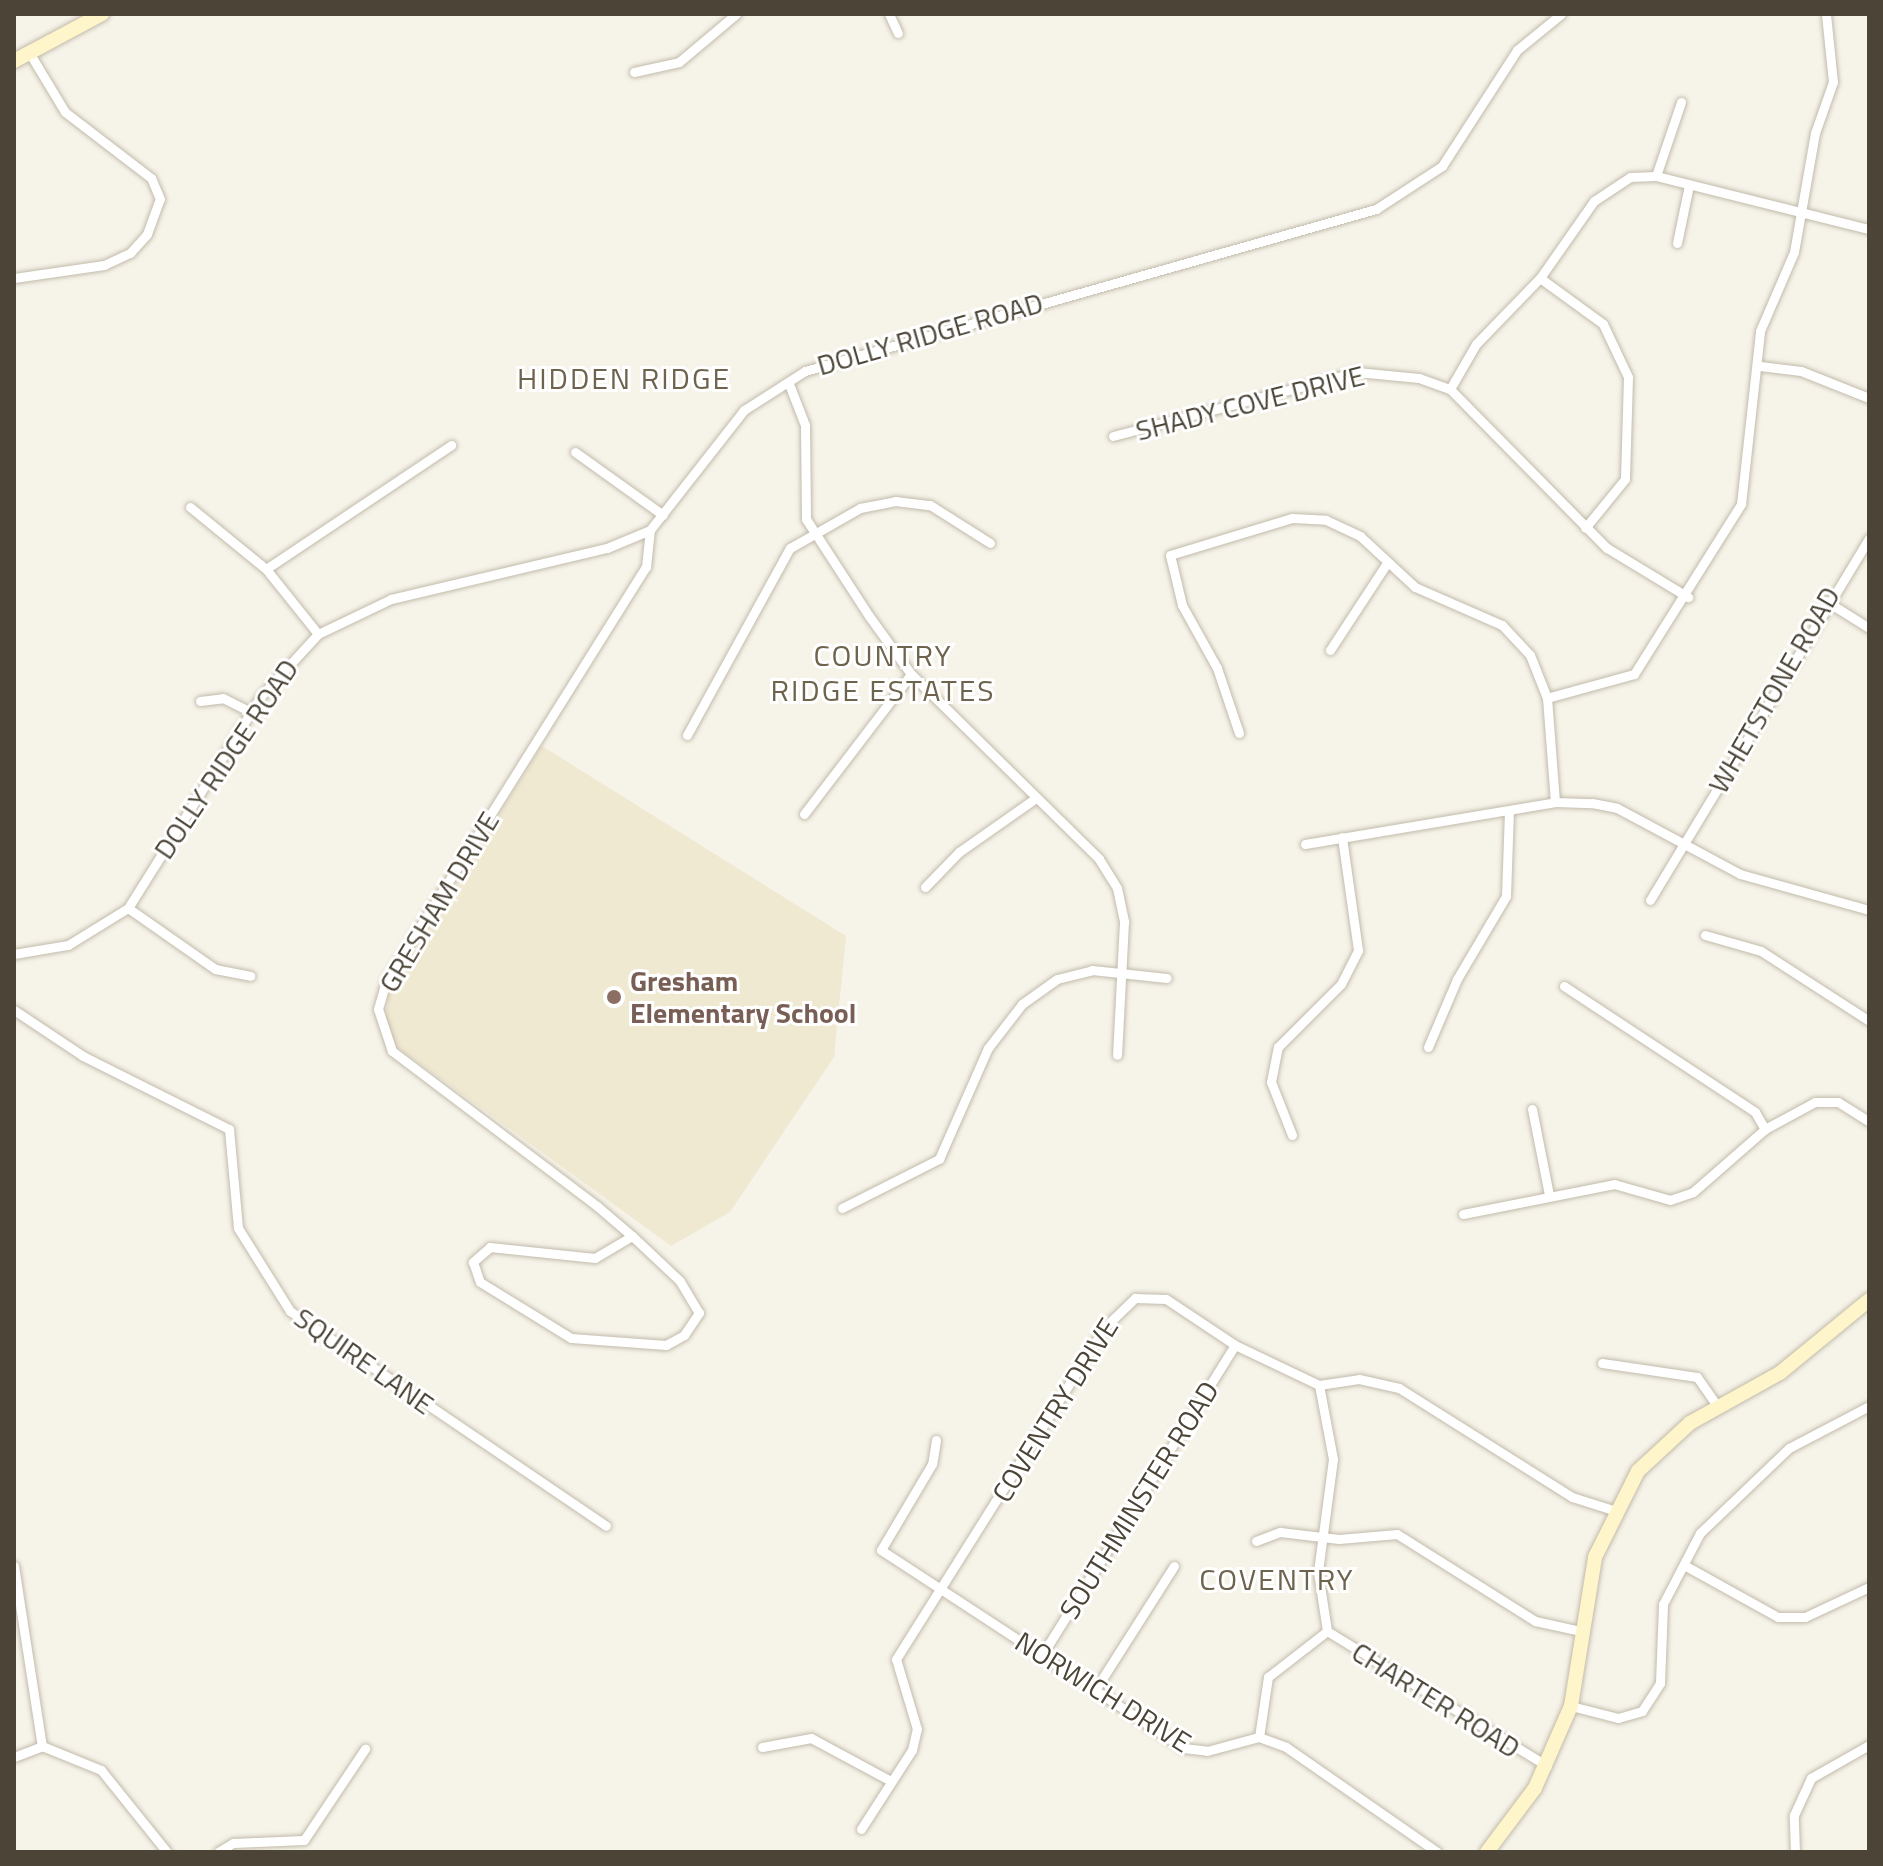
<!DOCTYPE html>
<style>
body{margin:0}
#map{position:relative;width:1883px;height:1866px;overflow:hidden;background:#f6f3e9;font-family:"Titillium Web",sans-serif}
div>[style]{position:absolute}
.education>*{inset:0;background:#f0e9d2}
.roads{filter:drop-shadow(0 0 2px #c2bbab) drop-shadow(0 0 2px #c2bbab)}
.street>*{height:9px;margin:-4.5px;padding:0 4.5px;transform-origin:4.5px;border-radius:4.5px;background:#fff}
.secondary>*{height:14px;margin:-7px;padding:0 7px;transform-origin:7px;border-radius:7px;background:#fff5ca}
.dots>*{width:22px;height:22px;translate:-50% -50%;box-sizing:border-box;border:4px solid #fff;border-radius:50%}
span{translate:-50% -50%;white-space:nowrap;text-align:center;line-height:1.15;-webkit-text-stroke:6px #fff;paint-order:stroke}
.street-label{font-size:28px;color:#4b4437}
.education-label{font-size:28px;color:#785e54;font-weight:700}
.left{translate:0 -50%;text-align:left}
.neighbourhood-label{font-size:30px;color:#6e634d;letter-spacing:2px}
.frame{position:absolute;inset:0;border:16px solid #4b4437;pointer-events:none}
</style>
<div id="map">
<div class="education">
<i style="clip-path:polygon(542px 746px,846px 936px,834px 1057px,730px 1212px,671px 1246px,397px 1047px,385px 1021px,389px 991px)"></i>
</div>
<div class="roads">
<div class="street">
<i style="left:889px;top:14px;width:21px;rotate:65deg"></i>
<i style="left:634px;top:72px;width:46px;rotate:-12.5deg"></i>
<i style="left:679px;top:62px;width:75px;rotate:-40.1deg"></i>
<i style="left:1656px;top:176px;width:78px;rotate:-71.3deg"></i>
<i style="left:1677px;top:243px;width:59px;rotate:-78.3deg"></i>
<i style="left:14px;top:278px;width:91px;rotate:-8.2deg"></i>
<i style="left:104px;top:265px;width:29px;rotate:-25deg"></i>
<i style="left:130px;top:253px;width:25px;rotate:-48deg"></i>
<i style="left:147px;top:234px;width:37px;rotate:-70deg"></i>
<i style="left:160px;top:199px;width:23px;rotate:-113deg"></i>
<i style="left:151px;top:178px;width:108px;rotate:-142.5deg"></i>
<i style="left:65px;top:112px;width:68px;rotate:-121.1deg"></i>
<i style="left:1540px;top:278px;width:78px;rotate:36.1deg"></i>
<i style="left:1603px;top:324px;width:59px;rotate:64.7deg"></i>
<i style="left:1628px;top:377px;width:102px;rotate:91.7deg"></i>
<i style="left:1625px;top:479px;width:63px;rotate:129.2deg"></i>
<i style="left:1760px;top:366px;width:41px;rotate:7deg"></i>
<i style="left:1801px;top:371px;width:73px;rotate:21.7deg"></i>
<i style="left:789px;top:384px;width:44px;rotate:68.7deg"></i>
<i style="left:805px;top:425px;width:94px;rotate:89.4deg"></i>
<i style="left:806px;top:519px;width:116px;rotate:57deg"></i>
<i style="left:869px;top:616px;width:72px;rotate:54.1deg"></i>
<i style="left:911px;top:674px;width:264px;rotate:44.5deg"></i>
<i style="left:1099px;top:859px;width:34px;rotate:58deg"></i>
<i style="left:1117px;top:888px;width:35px;rotate:78deg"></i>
<i style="left:1124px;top:922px;width:133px;rotate:93deg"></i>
<i style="left:1450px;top:389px;width:52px;rotate:-60deg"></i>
<i style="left:1476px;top:344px;width:92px;rotate:-45.9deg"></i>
<i style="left:1540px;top:278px;width:94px;rotate:-55deg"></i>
<i style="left:1594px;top:201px;width:43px;rotate:-33.7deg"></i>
<i style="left:1630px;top:177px;width:26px;rotate:-2deg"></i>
<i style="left:1656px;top:176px;width:219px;rotate:14deg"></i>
<i style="left:1113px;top:436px;width:252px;rotate:-14.7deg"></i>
<i style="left:1357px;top:372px;width:62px;rotate:5.5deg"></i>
<i style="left:1419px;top:378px;width:33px;rotate:20deg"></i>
<i style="left:1450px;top:389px;width:223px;rotate:45.4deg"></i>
<i style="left:1607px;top:548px;width:95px;rotate:31.2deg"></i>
<i style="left:575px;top:452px;width:108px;rotate:35.6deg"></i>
<i style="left:190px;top:507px;width:98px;rotate:39.2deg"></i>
<i style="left:266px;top:569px;width:83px;rotate:51.3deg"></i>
<i style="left:266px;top:569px;width:223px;rotate:-33.8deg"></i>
<i style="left:1826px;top:601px;width:51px;rotate:32.1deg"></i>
<i style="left:1330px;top:650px;width:104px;rotate:-56.8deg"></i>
<i style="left:1547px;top:698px;width:90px;rotate:-15.4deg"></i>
<i style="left:1634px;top:674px;width:201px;rotate:-57.8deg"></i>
<i style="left:1741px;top:504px;width:174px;rotate:-83.7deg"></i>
<i style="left:1760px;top:331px;width:86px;rotate:-66.7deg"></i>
<i style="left:1794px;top:252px;width:121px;rotate:-80deg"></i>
<i style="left:1815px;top:133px;width:54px;rotate:-70.6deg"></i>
<i style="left:1833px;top:82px;width:68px;rotate:-95.9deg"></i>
<i style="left:200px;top:701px;width:23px;rotate:-7deg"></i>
<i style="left:223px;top:698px;width:31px;rotate:27deg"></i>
<i style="left:1239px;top:733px;width:69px;rotate:-108.7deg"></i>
<i style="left:1217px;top:668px;width:72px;rotate:-119.1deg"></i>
<i style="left:1182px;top:605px;width:51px;rotate:-103.5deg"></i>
<i style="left:1170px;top:555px;width:127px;rotate:-16.9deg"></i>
<i style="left:1292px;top:518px;width:34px;rotate:3deg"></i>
<i style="left:1326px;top:520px;width:38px;rotate:25deg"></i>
<i style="left:1360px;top:536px;width:75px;rotate:42.8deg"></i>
<i style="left:1415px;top:587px;width:95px;rotate:23.6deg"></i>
<i style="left:1502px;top:625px;width:41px;rotate:47deg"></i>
<i style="left:1530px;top:655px;width:46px;rotate:68.4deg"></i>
<i style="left:1547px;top:698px;width:104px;rotate:85.6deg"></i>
<i style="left:687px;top:735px;width:213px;rotate:-61.2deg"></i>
<i style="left:790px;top:548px;width:81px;rotate:-29.7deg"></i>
<i style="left:860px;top:508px;width:36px;rotate:-11deg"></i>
<i style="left:895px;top:501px;width:35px;rotate:7deg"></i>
<i style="left:930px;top:505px;width:71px;rotate:32.3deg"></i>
<i style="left:804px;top:814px;width:176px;rotate:-52.6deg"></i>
<i style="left:1305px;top:844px;width:254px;rotate:-9.5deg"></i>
<i style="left:1555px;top:802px;width:37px;rotate:2deg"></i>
<i style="left:1592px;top:803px;width:25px;rotate:11deg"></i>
<i style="left:1617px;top:808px;width:140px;rotate:28.2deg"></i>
<i style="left:1740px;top:874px;width:134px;rotate:15.6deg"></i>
<i style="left:925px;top:887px;width:49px;rotate:-45.8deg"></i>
<i style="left:959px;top:852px;width:90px;rotate:-35.1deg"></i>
<i style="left:1650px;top:900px;width:423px;rotate:-58.8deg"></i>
<i style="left:128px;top:908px;width:106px;rotate:35deg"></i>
<i style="left:215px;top:969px;width:36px;rotate:11deg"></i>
<i style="left:1705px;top:935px;width:58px;rotate:15.9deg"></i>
<i style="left:1761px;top:951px;width:129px;rotate:32.9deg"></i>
<i style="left:14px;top:954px;width:55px;rotate:-9.5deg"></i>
<i style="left:68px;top:945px;width:70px;rotate:-31.7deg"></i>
<i style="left:128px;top:908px;width:250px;rotate:-57.9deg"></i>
<i style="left:261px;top:696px;width:84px;rotate:-47.4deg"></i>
<i style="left:318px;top:634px;width:81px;rotate:-25.6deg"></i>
<i style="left:391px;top:599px;width:222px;rotate:-13.3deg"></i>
<i style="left:607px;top:548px;width:47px;rotate:-22.7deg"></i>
<i style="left:650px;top:530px;width:152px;rotate:-51.9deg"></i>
<i style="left:744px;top:410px;width:72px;rotate:-32.6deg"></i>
<i style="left:805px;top:371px;width:594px;rotate:-15.84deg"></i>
<i style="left:1376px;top:209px;width:79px;rotate:-33.1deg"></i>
<i style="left:1442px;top:166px;width:138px;rotate:-57.1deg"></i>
<i style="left:1517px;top:50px;width:57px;rotate:-39.3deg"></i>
<i style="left:1564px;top:986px;width:229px;rotate:33.4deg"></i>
<i style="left:1755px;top:1112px;width:20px;rotate:60deg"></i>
<i style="left:14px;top:1010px;width:83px;rotate:33.7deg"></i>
<i style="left:83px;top:1056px;width:163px;rotate:26.6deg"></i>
<i style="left:229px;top:1129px;width:99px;rotate:84.8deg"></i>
<i style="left:238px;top:1228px;width:98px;rotate:57.9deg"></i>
<i style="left:290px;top:1311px;width:382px;rotate:34.2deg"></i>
<i style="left:1428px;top:1047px;width:74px;rotate:-66.9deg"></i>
<i style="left:1457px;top:979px;width:96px;rotate:-59.4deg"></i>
<i style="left:1506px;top:896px;width:84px;rotate:-88deg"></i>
<i style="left:1532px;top:1109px;width:88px;rotate:78.8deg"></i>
<i style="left:1292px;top:1135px;width:57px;rotate:-111.6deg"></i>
<i style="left:1271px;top:1082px;width:36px;rotate:-79deg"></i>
<i style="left:1278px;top:1047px;width:89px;rotate:-45deg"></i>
<i style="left:1341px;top:984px;width:38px;rotate:-63deg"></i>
<i style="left:1358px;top:950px;width:114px;rotate:-98.1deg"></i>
<i style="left:842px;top:1208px;width:109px;rotate:-26.8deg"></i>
<i style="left:939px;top:1159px;width:121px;rotate:-66.2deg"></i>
<i style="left:988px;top:1048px;width:56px;rotate:-52.3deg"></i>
<i style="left:1022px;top:1004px;width:43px;rotate:-35.5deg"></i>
<i style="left:1057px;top:979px;width:36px;rotate:-14deg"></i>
<i style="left:1092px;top:970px;width:75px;rotate:6.1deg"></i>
<i style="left:1463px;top:1214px;width:154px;rotate:-11.2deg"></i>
<i style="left:1614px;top:1184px;width:58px;rotate:15.9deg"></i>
<i style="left:1670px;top:1200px;width:24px;rotate:-19deg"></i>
<i style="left:1693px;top:1192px;width:96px;rotate:-41.2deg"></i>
<i style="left:1765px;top:1129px;width:57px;rotate:-28.4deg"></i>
<i style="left:1815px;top:1102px;width:23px"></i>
<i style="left:1838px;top:1102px;width:36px;rotate:32deg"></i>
<i style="left:632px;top:1236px;width:43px;rotate:149.3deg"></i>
<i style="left:595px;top:1258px;width:106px;rotate:-174deg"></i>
<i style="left:490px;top:1247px;width:23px;rotate:139deg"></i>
<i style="left:473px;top:1262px;width:21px;rotate:71deg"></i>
<i style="left:480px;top:1282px;width:107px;rotate:31.6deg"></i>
<i style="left:571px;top:1338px;width:95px;rotate:4.2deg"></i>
<i style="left:666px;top:1345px;width:21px;rotate:-29deg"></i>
<i style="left:684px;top:1335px;width:27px;rotate:-56deg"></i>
<i style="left:699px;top:1313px;width:37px;rotate:-121deg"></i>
<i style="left:680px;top:1281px;width:66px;rotate:-136.8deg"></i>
<i style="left:632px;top:1236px;width:46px;rotate:-139.4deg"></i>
<i style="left:597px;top:1206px;width:257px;rotate:-142.9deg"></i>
<i style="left:392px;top:1051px;width:44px;rotate:-108.4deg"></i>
<i style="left:378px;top:1009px;width:29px;rotate:-74deg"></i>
<i style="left:386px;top:981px;width:489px;rotate:-57.9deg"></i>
<i style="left:646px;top:567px;width:37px;rotate:-84deg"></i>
<i style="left:1602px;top:1363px;width:96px;rotate:8.4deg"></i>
<i style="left:1697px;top:1377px;width:33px;rotate:55deg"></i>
<i style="left:1319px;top:1385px;width:75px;rotate:79.3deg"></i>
<i style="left:1333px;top:1459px;width:114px;rotate:97.6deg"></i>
<i style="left:1318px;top:1572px;width:60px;rotate:81.3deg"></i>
<i style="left:936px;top:1440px;width:24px;rotate:99deg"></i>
<i style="left:932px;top:1464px;width:100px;rotate:120.7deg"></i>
<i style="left:881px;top:1550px;width:362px;rotate:33.2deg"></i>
<i style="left:1184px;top:1748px;width:23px;rotate:7deg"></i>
<i style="left:1207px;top:1751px;width:54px;rotate:-15.1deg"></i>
<i style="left:1259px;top:1737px;width:29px;rotate:20deg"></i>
<i style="left:1286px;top:1747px;width:184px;rotate:34.8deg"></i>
<i style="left:1256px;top:1541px;width:26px;rotate:-21deg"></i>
<i style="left:1280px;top:1532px;width:59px;rotate:6.8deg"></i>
<i style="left:1339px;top:1539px;width:58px;rotate:-4.9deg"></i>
<i style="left:1397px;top:1534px;width:163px;rotate:32.2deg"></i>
<i style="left:1535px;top:1621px;width:46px;rotate:12.5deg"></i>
<i style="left:1684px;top:1565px;width:107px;rotate:29deg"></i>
<i style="left:1778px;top:1617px;width:27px"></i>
<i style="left:1805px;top:1617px;width:71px;rotate:-25.1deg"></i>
<i style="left:14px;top:1566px;width:182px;rotate:81.2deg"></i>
<i style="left:1327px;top:1631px;width:258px;rotate:31.5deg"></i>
<i style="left:1042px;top:1655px;width:365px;rotate:-58.1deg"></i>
<i style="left:1095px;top:1690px;width:147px;rotate:-57.5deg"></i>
<i style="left:1571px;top:1706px;width:49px;rotate:14.3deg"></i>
<i style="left:1618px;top:1718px;width:25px;rotate:-16deg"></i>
<i style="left:1642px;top:1711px;width:33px;rotate:-57deg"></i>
<i style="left:1660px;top:1683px;width:79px;rotate:-87.8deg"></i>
<i style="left:1663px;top:1604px;width:80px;rotate:-62.5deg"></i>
<i style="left:1700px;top:1533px;width:123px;rotate:-43.7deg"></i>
<i style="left:1789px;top:1448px;width:90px;rotate:-27.7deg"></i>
<i style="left:1259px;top:1737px;width:61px;rotate:-81.5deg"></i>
<i style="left:1268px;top:1677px;width:75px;rotate:-37.9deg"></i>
<i style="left:42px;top:1746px;width:64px;rotate:22.1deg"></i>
<i style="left:101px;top:1770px;width:105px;rotate:51.2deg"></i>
<i style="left:762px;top:1747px;width:50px;rotate:-10.4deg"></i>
<i style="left:811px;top:1738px;width:91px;rotate:28.3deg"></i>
<i style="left:14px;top:1757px;width:30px;rotate:-21deg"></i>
<i style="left:861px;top:1829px;width:94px;rotate:-57.2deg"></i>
<i style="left:912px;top:1750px;width:22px;rotate:-77deg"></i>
<i style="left:917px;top:1729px;width:73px;rotate:-106.7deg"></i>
<i style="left:896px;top:1659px;width:392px;rotate:-57.8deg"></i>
<i style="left:1105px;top:1327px;width:42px;rotate:-44deg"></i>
<i style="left:1135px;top:1298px;width:31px;rotate:2deg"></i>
<i style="left:1166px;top:1299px;width:83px;rotate:33.7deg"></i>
<i style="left:1235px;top:1345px;width:93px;rotate:25.5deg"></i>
<i style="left:1319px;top:1385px;width:40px;rotate:-8.5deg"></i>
<i style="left:1359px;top:1379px;width:41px;rotate:12.7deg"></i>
<i style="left:1399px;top:1388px;width:204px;rotate:32.2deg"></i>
<i style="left:1572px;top:1497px;width:43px;rotate:17.6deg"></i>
<i style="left:218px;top:1852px;width:17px;rotate:-31deg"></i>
<i style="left:233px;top:1843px;width:71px;rotate:-2.4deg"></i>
<i style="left:304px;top:1840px;width:110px;rotate:-56.2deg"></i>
<i style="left:1795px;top:1852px;width:37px;rotate:-92deg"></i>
<i style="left:1794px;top:1815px;width:41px;rotate:-65.3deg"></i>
<i style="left:1811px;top:1778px;width:67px;rotate:-29.6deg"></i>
</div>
<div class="secondary">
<i style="left:14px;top:61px;width:100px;rotate:-28.1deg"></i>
<i style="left:1487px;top:1852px;width:80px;rotate:-53.1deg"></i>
<i style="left:1535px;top:1788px;width:90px;rotate:-66.3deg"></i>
<i style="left:1571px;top:1706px;width:151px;rotate:-80.8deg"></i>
<i style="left:1595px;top:1557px;width:96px;rotate:-63.4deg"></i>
<i style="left:1638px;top:1471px;width:71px;rotate:-42.7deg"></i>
<i style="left:1690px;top:1423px;width:103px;rotate:-29.1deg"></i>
<i style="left:1780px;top:1373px;width:115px;rotate:-39.4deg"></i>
</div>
</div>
<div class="dots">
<i style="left:614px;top:997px;background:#8d6e63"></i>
</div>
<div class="street-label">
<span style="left:930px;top:334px;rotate:-16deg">DOLLY RIDGE ROAD</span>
<span style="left:1250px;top:403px;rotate:-14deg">SHADY COVE DRIVE</span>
<span style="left:1774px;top:690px;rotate:-60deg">WHETSTONE ROAD</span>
<span style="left:226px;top:759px;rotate:-56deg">DOLLY RIDGE ROAD</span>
<span style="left:439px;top:902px;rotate:-59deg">GRESHAM DRIVE</span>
<span style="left:364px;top:1361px;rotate:35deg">SQUIRE LANE</span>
<span style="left:1055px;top:1410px;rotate:-58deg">COVENTRY DRIVE</span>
<span style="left:1139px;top:1500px;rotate:-58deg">SOUTHMINSTER ROAD</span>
<span style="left:1103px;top:1692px;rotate:32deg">NORWICH DRIVE</span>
<span style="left:1436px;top:1700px;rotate:32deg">CHARTER ROAD</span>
</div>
<div class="education-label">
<span class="left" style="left:630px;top:997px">Gresham<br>Elementary School</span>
</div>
<div class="neighbourhood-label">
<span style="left:624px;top:378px">HIDDEN RIDGE</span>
<span style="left:883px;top:672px">COUNTRY<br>RIDGE ESTATES</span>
<span style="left:1277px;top:1579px">COVENTRY</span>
</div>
<div class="frame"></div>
</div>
